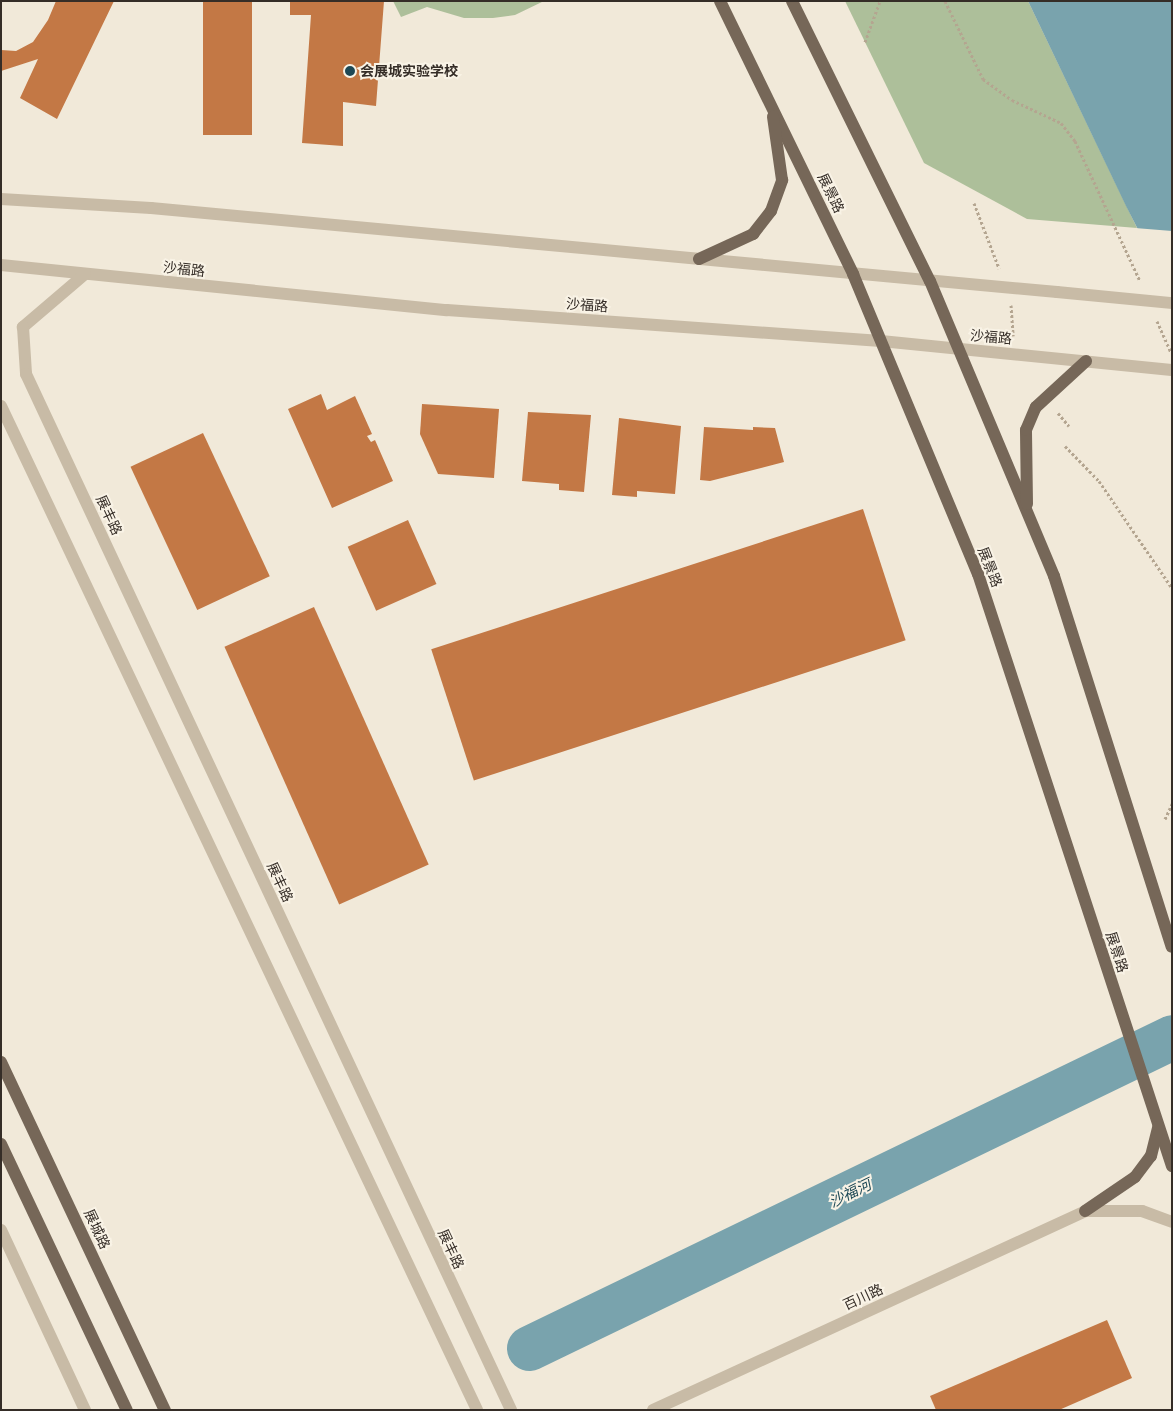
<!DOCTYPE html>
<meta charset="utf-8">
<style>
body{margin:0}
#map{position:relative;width:1173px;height:1411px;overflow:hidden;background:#f1e9d9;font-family:Arial,"Noto Sans SC",sans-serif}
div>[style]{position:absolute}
.green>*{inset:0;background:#adbf9a}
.water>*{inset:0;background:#79a3ad}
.pier>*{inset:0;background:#f1e9d9}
.river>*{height:45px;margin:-22.5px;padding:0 22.5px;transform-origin:22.5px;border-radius:22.5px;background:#79a3ad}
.building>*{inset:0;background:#c37845;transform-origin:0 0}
.path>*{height:3px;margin-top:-1.5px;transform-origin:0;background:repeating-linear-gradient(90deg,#b4a590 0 2.5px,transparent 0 5px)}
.minor>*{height:12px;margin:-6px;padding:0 6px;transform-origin:6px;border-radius:6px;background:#c8bba6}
.major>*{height:12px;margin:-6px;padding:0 6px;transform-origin:6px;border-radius:6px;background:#766758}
.minor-bridge>*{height:12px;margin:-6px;padding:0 6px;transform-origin:6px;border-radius:6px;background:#c8bba6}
.dots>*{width:14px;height:14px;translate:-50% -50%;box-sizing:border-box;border:2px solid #f9f3e6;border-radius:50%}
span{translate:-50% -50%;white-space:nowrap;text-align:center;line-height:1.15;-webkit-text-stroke:4px #f9f3e6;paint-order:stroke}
.poi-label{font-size:14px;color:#352d27;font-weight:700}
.left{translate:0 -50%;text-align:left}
.street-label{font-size:14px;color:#352d27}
.water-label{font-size:15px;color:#1d4855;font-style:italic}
.frame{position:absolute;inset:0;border:2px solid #352d27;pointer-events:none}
</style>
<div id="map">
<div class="green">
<i style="clip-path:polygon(393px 1px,544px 1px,515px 15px,493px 18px,464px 18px,427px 7px,401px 17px)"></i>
<i style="clip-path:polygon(845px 1px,1028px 1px,1137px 228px,1027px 219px,924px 163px)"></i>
</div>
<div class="water">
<i style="clip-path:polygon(1028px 1px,1172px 1px,1172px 296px,1126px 206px)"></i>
</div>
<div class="pier">
<i style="clip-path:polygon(1135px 228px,1172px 231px,1172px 298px,1170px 297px)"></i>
</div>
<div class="river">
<i style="left:529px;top:1348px;width:714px;rotate:-25.81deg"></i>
</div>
<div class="building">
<i style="clip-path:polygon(56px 1px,114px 1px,57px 119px,20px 98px,38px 59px,1px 71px,1px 50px,16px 51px,33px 42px,48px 20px)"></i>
<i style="left:203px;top:1px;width:49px;height:134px"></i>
<i style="clip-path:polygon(290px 1px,384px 1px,376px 106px,343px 102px,343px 146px,302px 143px,311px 15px,290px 15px)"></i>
<i style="clip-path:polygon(321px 394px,327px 410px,355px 396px,372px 434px,367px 436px,371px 442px,375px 440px,393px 481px,332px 508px,288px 409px)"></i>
<i style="clip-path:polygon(422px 404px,499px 409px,494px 478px,438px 474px,420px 434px)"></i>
<i style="clip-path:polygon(528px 412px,591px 415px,584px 492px,559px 490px,559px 484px,522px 481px)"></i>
<i style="clip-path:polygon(619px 418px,681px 426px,675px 494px,637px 491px,637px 497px,612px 495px)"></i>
<i style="clip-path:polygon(704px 427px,753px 430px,753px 427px,775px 428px,784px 462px,710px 481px,700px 480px)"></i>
<i style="left:203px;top:433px;width:158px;height:80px;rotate:65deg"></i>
<i style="left:863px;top:509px;width:138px;height:454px;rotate:72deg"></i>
<i style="left:408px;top:520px;width:70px;height:66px;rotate:66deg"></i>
<i style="left:314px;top:607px;width:282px;height:98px;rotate:66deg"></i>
<i style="clip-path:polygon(1107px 1320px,1132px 1378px,1059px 1410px,936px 1410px,930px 1396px)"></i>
</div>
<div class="path">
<i style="left:945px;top:1px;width:87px;rotate:64deg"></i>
<i style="left:983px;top:79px;width:36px;rotate:36deg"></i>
<i style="left:1012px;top:100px;width:54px;rotate:25.1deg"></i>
<i style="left:1061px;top:123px;width:23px;rotate:52deg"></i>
<i style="left:1075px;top:141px;width:154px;rotate:65.1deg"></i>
<i style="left:865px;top:42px;width:44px;rotate:-69.9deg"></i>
<i style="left:974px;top:203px;width:70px;rotate:69deg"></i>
<i style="left:1011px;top:305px;width:31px;rotate:86deg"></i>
<i style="left:1157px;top:321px;width:34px;rotate:66deg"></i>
<i style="left:1058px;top:413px;width:17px;rotate:50deg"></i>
<i style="left:1065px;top:446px;width:49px;rotate:45.8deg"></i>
<i style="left:1099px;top:481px;width:130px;rotate:55.7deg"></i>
<i style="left:1165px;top:819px;width:17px;rotate:-65deg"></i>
</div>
<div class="minor">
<i style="left:1px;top:199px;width:150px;rotate:3.4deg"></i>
<i style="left:151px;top:208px;width:910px;rotate:5.3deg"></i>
<i style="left:1px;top:265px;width:448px;rotate:5.8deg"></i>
<i style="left:447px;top:310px;width:435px;rotate:4.1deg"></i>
<i style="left:881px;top:341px;width:292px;rotate:5.7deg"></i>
<i style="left:85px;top:274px;width:82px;rotate:139.5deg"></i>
<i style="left:23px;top:327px;width:47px;rotate:86.3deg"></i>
<i style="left:26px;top:374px;width:1144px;rotate:64.91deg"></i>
<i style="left:1px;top:406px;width:1111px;rotate:64.63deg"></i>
<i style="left:1px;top:1230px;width:199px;rotate:65deg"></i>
<i style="left:653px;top:1410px;width:476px;rotate:-24.7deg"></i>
<i style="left:1085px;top:1211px;width:57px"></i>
<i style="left:1142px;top:1211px;width:32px;rotate:20deg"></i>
</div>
<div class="major">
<i style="left:720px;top:1px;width:304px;rotate:64deg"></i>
<i style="left:853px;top:274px;width:325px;rotate:67.4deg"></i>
<i style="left:978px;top:574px;width:623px;rotate:71.86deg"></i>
<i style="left:792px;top:1px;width:312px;rotate:63.8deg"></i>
<i style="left:930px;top:281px;width:320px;rotate:67.2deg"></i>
<i style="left:1054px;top:576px;width:389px;rotate:72.4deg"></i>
<i style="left:699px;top:259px;width:60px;rotate:-24.8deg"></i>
<i style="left:753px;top:234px;width:29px;rotate:-52deg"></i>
<i style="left:771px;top:211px;width:33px;rotate:-70deg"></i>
<i style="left:782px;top:180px;width:64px;rotate:-98.1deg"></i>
<i style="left:1027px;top:504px;width:74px;rotate:-90.8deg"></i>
<i style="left:1026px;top:430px;width:25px;rotate:-67deg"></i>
<i style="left:1036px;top:407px;width:68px;rotate:-42.6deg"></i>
<i style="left:1px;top:1062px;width:385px;rotate:64.8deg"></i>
<i style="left:1px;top:1144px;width:294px;rotate:64.7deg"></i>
<i style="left:1085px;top:1211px;width:60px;rotate:-34.2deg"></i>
<i style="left:1135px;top:1177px;width:26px;rotate:-53deg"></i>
<i style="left:1151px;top:1156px;width:30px;rotate:-76deg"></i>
</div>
<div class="minor-bridge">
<i style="left:1057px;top:292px;width:116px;rotate:5.5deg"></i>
</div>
<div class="dots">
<i style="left:350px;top:71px;background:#1d4855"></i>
</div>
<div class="poi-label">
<span class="left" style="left:360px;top:71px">会展城实验学校</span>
</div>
<div class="street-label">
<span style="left:831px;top:193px;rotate:64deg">展景路</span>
<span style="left:184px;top:269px;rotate:6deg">沙福路</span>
<span style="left:587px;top:305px;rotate:4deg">沙福路</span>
<span style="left:991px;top:337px;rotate:5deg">沙福路</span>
<span style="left:109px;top:515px;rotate:65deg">展丰路</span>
<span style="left:990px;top:567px;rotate:69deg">展景路</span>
<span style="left:280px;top:882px;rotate:65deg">展丰路</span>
<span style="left:1117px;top:952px;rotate:72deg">展景路</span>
<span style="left:97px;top:1229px;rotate:65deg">展城路</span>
<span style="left:451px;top:1249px;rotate:65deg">展丰路</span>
<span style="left:863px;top:1297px;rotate:-25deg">百川路</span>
</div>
<div class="water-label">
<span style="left:850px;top:1193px;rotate:-26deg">沙福河</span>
</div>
<div class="frame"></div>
</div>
